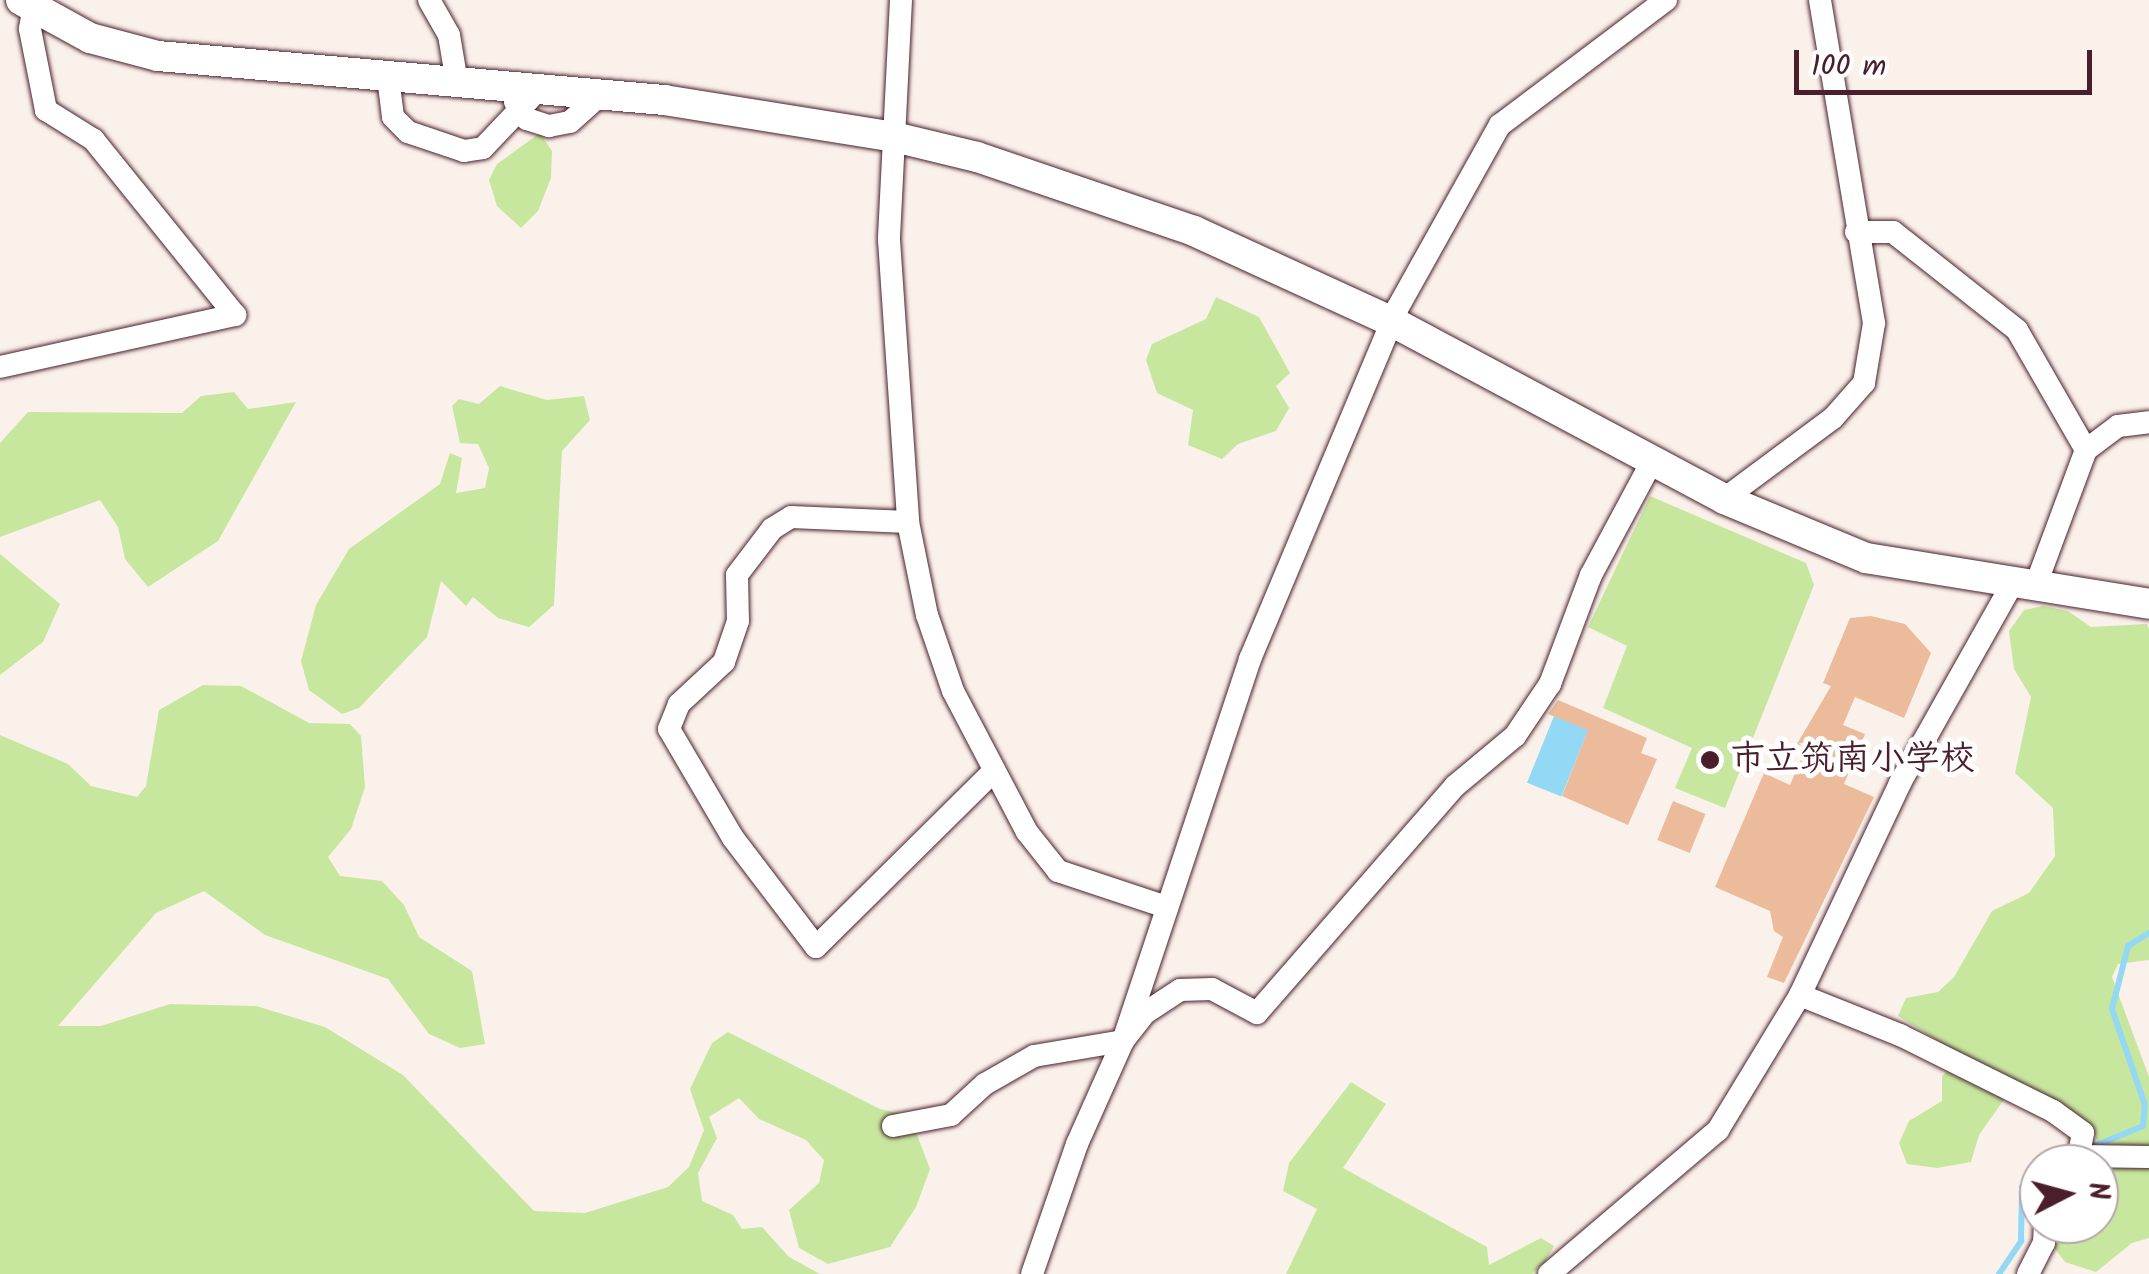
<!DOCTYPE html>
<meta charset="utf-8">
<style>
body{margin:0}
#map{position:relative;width:2149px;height:1274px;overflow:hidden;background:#fbf1eb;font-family:Kalam,"Klee One",sans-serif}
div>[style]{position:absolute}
.green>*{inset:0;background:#c7e79f}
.water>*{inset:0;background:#93d8f5;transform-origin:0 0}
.stream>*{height:6px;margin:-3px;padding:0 3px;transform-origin:3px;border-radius:3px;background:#93d8f5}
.building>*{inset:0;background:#ebbb9c;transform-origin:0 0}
.roads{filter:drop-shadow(0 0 2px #4a1f2b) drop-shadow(0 0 2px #4a1f2b)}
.street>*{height:22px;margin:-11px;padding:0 11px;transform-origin:11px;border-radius:11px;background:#fff}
.secondary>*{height:30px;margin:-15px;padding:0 15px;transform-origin:15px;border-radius:15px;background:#fff}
.dots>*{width:28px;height:28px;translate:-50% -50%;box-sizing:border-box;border:5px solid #fff;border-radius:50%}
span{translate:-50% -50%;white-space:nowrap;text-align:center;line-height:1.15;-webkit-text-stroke:10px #fff;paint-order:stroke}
.poi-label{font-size:35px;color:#4a1f2b;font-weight:700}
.left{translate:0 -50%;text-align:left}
.north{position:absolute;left:2019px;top:1144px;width:100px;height:100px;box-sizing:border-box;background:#fff;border:2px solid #b7a5aa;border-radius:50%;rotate:84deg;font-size:28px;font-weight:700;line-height:40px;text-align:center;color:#4a1f2b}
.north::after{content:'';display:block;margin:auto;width:35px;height:45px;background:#4a1f2b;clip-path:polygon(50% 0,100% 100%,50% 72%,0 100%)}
.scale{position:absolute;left:1794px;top:50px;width:298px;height:45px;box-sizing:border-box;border:5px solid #4a1f2b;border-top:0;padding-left:12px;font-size:30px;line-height:35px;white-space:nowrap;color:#4a1f2b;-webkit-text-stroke:8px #fff;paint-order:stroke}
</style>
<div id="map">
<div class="green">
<i style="clip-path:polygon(540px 133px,552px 151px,551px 178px,538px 211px,521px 228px,497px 206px,489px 180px,497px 164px)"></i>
<i style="clip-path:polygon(1216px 297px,1259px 317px,1290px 373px,1276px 386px,1289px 408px,1276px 431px,1238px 444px,1222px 459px,1188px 445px,1193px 410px,1157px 393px,1146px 360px,1152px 344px,1206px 319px)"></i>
<i style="clip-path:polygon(500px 386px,547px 400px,584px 396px,590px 420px,562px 451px,554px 605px,529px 627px,498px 618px,473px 597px,466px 606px,441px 581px,427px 637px,359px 708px,342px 714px,309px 690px,301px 661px,316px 605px,349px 549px,440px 484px,450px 453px,462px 458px,456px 493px,485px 488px,489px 468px,478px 444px,460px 443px,452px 406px,459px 399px,479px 404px)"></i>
<i style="clip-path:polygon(234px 392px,248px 409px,296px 402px,218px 541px,148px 587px,125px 559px,118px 527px,100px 500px,0 537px,0 443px,28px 412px,182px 413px,201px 396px)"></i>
<i style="clip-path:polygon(1650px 496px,1806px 563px,1814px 585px,1725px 808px,1675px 788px,1692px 748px,1603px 708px,1627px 646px,1588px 627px)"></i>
<i style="clip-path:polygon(0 554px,60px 604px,43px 642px,0 675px)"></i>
<i style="clip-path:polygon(2043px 606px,2068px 611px,2091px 627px,2147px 624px,2149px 629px,2149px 960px,2118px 964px,2112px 977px,2149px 1077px,2149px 1238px,2132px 1243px,2096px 1272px,2065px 1262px,2053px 1246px,2055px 1224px,2099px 1224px,2102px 1155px,2094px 1132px,2015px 1084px,1979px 1135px,1971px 1162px,1937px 1168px,1907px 1164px,1899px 1143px,1909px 1121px,1942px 1101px,1942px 1076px,1963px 1056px,1898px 1016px,1906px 998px,1938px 992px,1954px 977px,1992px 911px,2029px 893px,2055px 856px,2053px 808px,2015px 773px,2031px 697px,2014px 669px,2009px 631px,2024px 610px)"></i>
<i style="clip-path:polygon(203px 685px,241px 686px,309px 723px,350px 724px,361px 736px,365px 787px,351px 829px,328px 857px,340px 876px,382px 881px,404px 905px,419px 937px,472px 971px,485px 1044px,460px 1048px,429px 1034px,388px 979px,265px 935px,204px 891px,156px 913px,58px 1026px,101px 1026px,170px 1004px,256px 1006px,325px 1027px,403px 1075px,534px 1211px,585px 1213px,668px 1187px,689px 1167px,704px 1130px,690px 1089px,712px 1043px,728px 1032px,880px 1109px,910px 1116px,930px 1169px,916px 1207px,890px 1247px,828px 1264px,799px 1248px,789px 1210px,819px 1183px,824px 1160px,806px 1140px,759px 1119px,739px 1098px,709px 1117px,717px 1138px,698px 1173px,702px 1201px,733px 1215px,742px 1229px,762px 1227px,789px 1257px,820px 1274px,0 1274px,0 735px,68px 764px,91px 786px,137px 797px,146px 786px,159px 710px)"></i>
<i style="clip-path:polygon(1351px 1082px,1386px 1104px,1343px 1168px,1487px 1247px,1489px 1265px,1541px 1238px,1554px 1246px,1545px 1262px,1532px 1274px,1286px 1274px,1317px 1209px,1283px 1191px,1289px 1163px)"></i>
</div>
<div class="water">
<i style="left:1554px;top:716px;width:37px;height:72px;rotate:22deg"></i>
</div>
<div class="stream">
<i style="left:2092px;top:1147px;width:55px;rotate:-22.4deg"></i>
<i style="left:2143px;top:1126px;width:21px;rotate:-85deg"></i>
<i style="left:2145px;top:1105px;width:102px;rotate:-109deg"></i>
<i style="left:2112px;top:1009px;width:65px;rotate:-75.7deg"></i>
<i style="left:2128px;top:946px;width:25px;rotate:-32deg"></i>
<i style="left:2049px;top:1164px;width:24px;rotate:-22deg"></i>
<i style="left:1999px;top:1274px;width:40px;rotate:-56deg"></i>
<i style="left:2021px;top:1241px;width:54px;rotate:-88.9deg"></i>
<i style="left:2022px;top:1187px;width:25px;rotate:-47deg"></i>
</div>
<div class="building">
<i style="clip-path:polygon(1871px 616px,1905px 624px,1931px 653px,1904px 718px,1855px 697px,1843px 725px,1865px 734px,1844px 784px,1874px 797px,1784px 983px,1767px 977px,1783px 937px,1774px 931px,1770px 911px,1715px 887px,1764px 773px,1790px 785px,1806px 748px,1797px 744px,1831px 686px,1823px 683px,1850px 618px)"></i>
<i style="clip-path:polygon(1558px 700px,1647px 738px,1641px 753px,1657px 759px,1628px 825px,1562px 796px,1588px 730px,1548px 714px)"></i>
<i style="left:1673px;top:801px;width:35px;height:42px;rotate:22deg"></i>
</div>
<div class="roads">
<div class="street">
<i style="left:429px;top:0;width:40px;rotate:60.3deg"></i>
<i style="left:449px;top:35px;width:49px;rotate:80.5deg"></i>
<i style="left:901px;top:0;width:240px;rotate:92.9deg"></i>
<i style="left:889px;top:240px;width:283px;rotate:86.1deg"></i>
<i style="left:908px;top:522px;width:95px;rotate:78.5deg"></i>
<i style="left:927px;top:615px;width:80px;rotate:71.1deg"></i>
<i style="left:953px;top:691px;width:159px;rotate:62.3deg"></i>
<i style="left:1027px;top:832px;width:50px;rotate:51.5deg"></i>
<i style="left:1058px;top:871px;width:111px;rotate:18.4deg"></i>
<i style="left:388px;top:77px;width:40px;rotate:82.9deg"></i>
<i style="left:393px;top:117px;width:21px;rotate:45deg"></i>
<i style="left:408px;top:132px;width:59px;rotate:18.7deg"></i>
<i style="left:464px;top:151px;width:19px;rotate:-9deg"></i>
<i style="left:483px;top:148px;width:80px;rotate:-46.5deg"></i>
<i style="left:515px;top:102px;width:21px;rotate:55deg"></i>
<i style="left:527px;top:119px;width:23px;rotate:18deg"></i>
<i style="left:549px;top:126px;width:21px;rotate:-11deg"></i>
<i style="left:570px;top:122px;width:40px;rotate:-42deg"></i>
<i style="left:1856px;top:232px;width:37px"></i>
<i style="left:1893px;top:232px;width:158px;rotate:38.3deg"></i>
<i style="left:2017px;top:330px;width:138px;rotate:60.1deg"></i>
<i style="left:0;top:367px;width:241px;rotate:-12.5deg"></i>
<i style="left:235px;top:315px;width:225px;rotate:-128.9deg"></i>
<i style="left:94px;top:140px;width:57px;rotate:-148deg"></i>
<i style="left:46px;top:110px;width:83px;rotate:-101.2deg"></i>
<i style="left:30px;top:29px;width:19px;rotate:-81deg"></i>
<i style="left:1724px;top:499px;width:136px;rotate:-36.6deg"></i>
<i style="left:1833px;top:418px;width:47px;rotate:-48.5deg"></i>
<i style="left:1864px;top:383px;width:61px;rotate:-80.5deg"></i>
<i style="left:1874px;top:323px;width:327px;rotate:-99.5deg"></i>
<i style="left:908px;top:522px;width:117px;rotate:-177.6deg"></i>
<i style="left:791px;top:517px;width:22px;rotate:148deg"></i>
<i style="left:772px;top:529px;width:58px;rotate:127.3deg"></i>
<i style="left:737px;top:575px;width:46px;rotate:88.8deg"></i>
<i style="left:738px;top:621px;width:43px;rotate:108.9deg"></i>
<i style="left:724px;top:662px;width:62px;rotate:137deg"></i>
<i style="left:679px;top:704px;width:27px;rotate:112deg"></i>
<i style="left:669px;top:729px;width:126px;rotate:59.6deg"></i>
<i style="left:733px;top:838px;width:137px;rotate:52.7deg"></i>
<i style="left:816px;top:947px;width:250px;rotate:-44.7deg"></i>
<i style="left:2035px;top:587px;width:146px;rotate:-69.6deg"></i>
<i style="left:2086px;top:450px;width:40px;rotate:-37deg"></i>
<i style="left:2118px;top:426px;width:31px;rotate:-7deg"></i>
<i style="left:1800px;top:995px;width:108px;rotate:21.8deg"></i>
<i style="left:1900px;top:1035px;width:171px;rotate:26.4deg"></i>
<i style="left:2053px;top:1111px;width:37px;rotate:36deg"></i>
<i style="left:2083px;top:1133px;width:32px;rotate:101deg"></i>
<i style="left:893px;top:1126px;width:59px;rotate:-10.7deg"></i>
<i style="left:951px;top:1115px;width:46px;rotate:-42.4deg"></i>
<i style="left:985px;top:1084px;width:56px;rotate:-29.7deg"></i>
<i style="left:1034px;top:1056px;width:90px;rotate:-9.6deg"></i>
<i style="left:1123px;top:1041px;width:36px;rotate:-52deg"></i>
<i style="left:1145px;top:1013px;width:42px;rotate:-33.3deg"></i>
<i style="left:1180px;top:990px;width:32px;rotate:-2deg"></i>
<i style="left:1212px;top:989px;width:51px;rotate:28.1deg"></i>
<i style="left:1257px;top:1013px;width:301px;rotate:-48.9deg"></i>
<i style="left:1455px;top:786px;width:78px;rotate:-39.8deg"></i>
<i style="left:1515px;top:736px;width:63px;rotate:-56.1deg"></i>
<i style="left:1550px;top:684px;width:116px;rotate:-69.4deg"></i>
<i style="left:1591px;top:575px;width:129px;rotate:-61.8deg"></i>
<i style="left:2079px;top:1156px;width:70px;rotate:0.8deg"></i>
<i style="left:1032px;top:1274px;width:138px;rotate:-70.9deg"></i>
<i style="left:1077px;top:1144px;width:113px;rotate:-65.9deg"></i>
<i style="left:1123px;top:1041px;width:403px;rotate:-71.6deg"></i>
<i style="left:1250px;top:659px;width:380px;rotate:-67.2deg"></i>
<i style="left:1397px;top:309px;width:211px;rotate:-60.8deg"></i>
<i style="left:1500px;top:125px;width:208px;rotate:-37deg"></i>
<i style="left:1549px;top:1274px;width:222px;rotate:-40.4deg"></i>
<i style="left:1718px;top:1130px;width:158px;rotate:-58.7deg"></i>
<i style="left:1800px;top:995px;width:234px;rotate:-64.7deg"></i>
<i style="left:1900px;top:783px;width:228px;rotate:-60.6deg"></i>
<i style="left:2028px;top:1274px;width:35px;rotate:-63deg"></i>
<i style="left:2044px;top:1243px;width:19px;rotate:-87deg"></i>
</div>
<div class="secondary">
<i style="left:21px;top:0;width:79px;rotate:28.8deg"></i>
<i style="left:90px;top:38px;width:70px;rotate:14.8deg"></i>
<i style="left:158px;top:56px;width:508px;rotate:4.97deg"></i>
<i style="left:664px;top:100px;width:229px;rotate:9.1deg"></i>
<i style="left:890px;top:136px;width:89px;rotate:13.6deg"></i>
<i style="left:977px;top:157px;width:229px;rotate:18.8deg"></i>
<i style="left:1194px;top:231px;width:217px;rotate:24.6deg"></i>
<i style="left:1391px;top:321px;width:378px;rotate:28.1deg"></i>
<i style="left:1724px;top:499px;width:154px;rotate:22.6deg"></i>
<i style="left:1866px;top:558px;width:287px;rotate:9.2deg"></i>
</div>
</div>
<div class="dots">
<i style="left:1710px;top:760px;background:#4a1f2b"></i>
</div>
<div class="poi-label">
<span class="left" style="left:1730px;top:760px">市立筑南小学校</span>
</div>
<div class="north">N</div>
<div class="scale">100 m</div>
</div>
